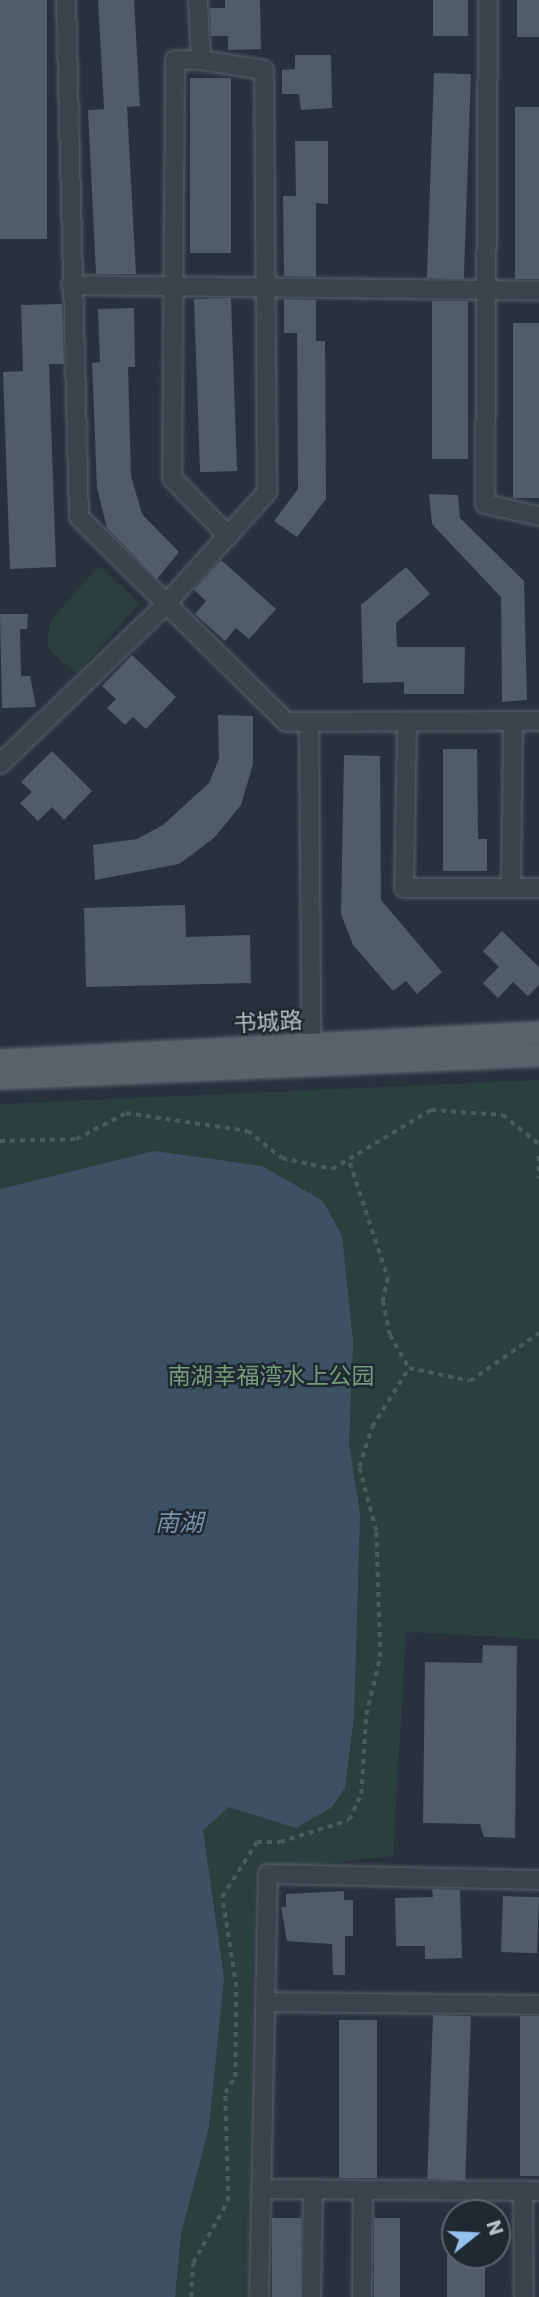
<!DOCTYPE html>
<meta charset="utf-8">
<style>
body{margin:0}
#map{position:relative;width:539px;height:2297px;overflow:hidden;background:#27323c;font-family:Poppins,"Noto Sans SC",sans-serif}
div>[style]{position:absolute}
.green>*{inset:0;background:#2a3f3e}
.water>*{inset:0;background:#3e5163}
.building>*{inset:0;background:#505d67;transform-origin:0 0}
.path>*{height:3.5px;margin-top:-1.75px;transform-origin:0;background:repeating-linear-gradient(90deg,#495b5c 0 5px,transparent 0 10px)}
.roads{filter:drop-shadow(0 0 2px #58626b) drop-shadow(0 0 2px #58626b)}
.minor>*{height:18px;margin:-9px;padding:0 9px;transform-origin:9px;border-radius:9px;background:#3a444d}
.major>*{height:21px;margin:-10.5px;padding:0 10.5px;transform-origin:10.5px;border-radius:10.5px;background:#59636c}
span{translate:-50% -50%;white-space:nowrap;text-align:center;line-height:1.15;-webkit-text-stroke:5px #1f2932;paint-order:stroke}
.street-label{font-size:23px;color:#b7bfc8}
.park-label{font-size:23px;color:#779b7c}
.water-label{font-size:24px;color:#7a92a8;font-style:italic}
.north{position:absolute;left:441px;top:2199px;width:70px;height:70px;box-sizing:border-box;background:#1f2932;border:2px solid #5c656e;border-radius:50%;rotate:72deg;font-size:19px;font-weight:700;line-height:28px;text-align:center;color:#b7bfc8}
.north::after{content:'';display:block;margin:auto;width:24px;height:32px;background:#95c0ee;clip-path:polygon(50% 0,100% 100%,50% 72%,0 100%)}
</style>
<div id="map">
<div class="green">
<i style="clip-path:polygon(99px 566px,140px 603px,76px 674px,47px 648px,50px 621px)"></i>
<i style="clip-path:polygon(539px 1080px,539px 1639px,406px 1632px,393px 1856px,255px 1871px,247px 2297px,0 2297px,0 1104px)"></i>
</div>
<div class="water">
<i style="clip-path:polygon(155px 1151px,262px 1166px,323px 1201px,342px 1236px,353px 1342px,349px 1444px,360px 1514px,354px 1715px,345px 1788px,331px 1808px,296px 1828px,229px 1807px,203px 1830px,224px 1978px,209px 2127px,181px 2234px,175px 2297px,0 2297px,0 1189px)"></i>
</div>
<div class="building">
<i style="left:0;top:0;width:47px;height:239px"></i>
<i style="clip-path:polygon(98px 0,134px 0,140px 106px,127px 107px,136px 274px,96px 274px,88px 110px,104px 109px)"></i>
<i style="clip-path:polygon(225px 0,260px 0,261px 49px,228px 50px,228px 36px,211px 36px,210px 8px,225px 8px)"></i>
<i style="left:433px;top:0;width:35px;height:36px"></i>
<i style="left:517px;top:0;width:22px;height:37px"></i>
<i style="clip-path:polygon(295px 55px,331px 55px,332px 108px,301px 110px,299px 94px,282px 94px,282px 70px,295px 69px)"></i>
<i style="left:434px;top:73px;width:37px;height:205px;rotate:2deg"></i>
<i style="left:231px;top:78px;width:175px;height:41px;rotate:90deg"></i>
<i style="left:515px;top:107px;width:24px;height:172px"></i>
<i style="clip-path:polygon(295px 141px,328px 141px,328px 204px,316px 203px,316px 277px,284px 276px,283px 196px,296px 196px)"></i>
<i style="left:231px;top:298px;width:173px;height:37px;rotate:88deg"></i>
<i style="clip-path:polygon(284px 299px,316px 300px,316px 341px,325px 341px,326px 499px,297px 537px,274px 521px,298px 489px,297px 333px,284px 333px)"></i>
<i style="left:432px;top:301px;width:36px;height:158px"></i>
<i style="clip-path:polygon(62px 304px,64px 364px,49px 364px,56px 567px,10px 569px,3px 372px,23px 371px,21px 305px)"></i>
<i style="clip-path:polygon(134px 308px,135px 367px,128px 367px,131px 476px,142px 514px,179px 552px,157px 579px,107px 528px,97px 488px,92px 363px,100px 362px,98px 309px)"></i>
<i style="left:513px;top:323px;width:26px;height:175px"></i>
<i style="clip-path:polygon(429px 494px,458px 495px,460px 518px,524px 581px,527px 700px,502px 702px,501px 597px,432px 524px)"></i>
<i style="clip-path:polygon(221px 560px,276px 609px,249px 639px,236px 628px,225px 641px,195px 614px,206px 601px,194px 590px)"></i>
<i style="clip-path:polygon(406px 567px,430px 594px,396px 623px,397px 647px,465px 647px,464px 694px,404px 694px,404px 682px,363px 683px,361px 605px)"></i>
<i style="clip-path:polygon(0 614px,28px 614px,27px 629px,20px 629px,21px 676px,30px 676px,36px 707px,2px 708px)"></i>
<i style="clip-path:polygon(132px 655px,176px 697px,146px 729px,133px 717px,125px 725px,107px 708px,116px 699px,102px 686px)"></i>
<i style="clip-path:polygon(218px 715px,253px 716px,253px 764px,241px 805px,214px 838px,179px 864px,95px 880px,93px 845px,137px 839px,163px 825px,209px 783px,219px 759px)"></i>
<i style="clip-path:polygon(443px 749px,477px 749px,478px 839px,487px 839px,487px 871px,443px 871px)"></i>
<i style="clip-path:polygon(52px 751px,92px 791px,64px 820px,52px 807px,38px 821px,20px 803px,32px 792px,21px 782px)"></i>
<i style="clip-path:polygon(344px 755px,380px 756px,381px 900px,442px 972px,417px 994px,406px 981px,393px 991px,353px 945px,341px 914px)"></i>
<i style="clip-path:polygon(185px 905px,186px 937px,250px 935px,251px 983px,86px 987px,84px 908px)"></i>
<i style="clip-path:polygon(502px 931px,539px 967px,539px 985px,528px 996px,513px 982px,498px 998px,483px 983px,499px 967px,483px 951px)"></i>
<i style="clip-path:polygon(483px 1645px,517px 1646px,515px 1838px,484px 1837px,480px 1824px,423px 1823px,425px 1662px,482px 1663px)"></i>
<i style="clip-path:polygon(432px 1889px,460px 1890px,462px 1958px,425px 1959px,425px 1946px,396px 1946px,395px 1898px,433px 1897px)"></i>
<i style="clip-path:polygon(344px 1891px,344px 1900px,353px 1900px,353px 1936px,345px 1936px,345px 1975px,333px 1975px,332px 1944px,287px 1941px,281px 1907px,286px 1907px,286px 1894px)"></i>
<i style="left:503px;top:1896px;width:36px;height:56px;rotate:2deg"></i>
<i style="left:433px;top:2015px;width:38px;height:164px;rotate:2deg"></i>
<i style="left:520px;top:2016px;width:19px;height:160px"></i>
<i style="left:339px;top:2020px;width:38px;height:158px"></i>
<i style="left:272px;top:2218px;width:29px;height:79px"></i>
<i style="left:374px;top:2218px;width:26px;height:79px"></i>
<i style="left:447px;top:2255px;width:38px;height:42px"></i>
</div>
<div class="path">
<i style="left:0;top:1141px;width:76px;rotate:-1.5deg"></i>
<i style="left:76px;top:1139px;width:56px;rotate:-27.5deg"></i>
<i style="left:126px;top:1113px;width:123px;rotate:8.4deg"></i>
<i style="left:248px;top:1131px;width:43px;rotate:38.5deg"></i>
<i style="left:282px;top:1158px;width:51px;rotate:12.4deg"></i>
<i style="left:332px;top:1169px;width:115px;rotate:-30.8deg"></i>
<i style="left:431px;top:1110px;width:72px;rotate:4deg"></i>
<i style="left:503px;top:1115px;width:46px;rotate:38.9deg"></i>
<i style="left:539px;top:1156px;width:23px;rotate:90deg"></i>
<i style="left:350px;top:1163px;width:121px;rotate:71.7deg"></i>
<i style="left:388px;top:1278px;width:24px;rotate:102deg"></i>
<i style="left:383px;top:1301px;width:35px;rotate:78deg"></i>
<i style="left:390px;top:1335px;width:38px;rotate:60deg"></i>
<i style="left:191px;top:2297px;width:34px;rotate:-87deg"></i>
<i style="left:193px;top:2263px;width:71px;rotate:-60.6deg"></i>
<i style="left:228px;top:2201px;width:108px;rotate:-91.6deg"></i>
<i style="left:225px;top:2093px;width:19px;rotate:-58deg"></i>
<i style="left:235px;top:2077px;width:90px;rotate:-89.4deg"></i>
<i style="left:236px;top:1987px;width:91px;rotate:-98.8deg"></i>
<i style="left:222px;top:1897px;width:65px;rotate:-57.5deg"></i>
<i style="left:257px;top:1842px;width:23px"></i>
<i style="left:280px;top:1842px;width:72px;rotate:-17.7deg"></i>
<i style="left:349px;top:1820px;width:29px;rotate:-65deg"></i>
<i style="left:361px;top:1794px;width:79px;rotate:-86.4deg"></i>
<i style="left:366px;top:1715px;width:60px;rotate:-76.4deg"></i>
<i style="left:380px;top:1657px;width:126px;rotate:-91.8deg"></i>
<i style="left:376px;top:1531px;width:66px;rotate:-104.9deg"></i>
<i style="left:359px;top:1467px;width:42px;rotate:-72deg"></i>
<i style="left:372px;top:1427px;width:70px;rotate:-57.9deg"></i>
<i style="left:409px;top:1368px;width:62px;rotate:12deg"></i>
<i style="left:470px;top:1381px;width:84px;rotate:-34.8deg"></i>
</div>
<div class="roads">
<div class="minor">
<i style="left:66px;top:0;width:517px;rotate:88.56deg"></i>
<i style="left:79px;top:517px;width:291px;rotate:44.7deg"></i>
<i style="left:286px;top:722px;width:253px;rotate:-0.2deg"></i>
<i style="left:488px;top:0;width:504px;rotate:90.34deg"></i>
<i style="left:485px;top:504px;width:55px;rotate:12.5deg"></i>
<i style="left:201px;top:60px;width:26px;rotate:180deg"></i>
<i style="left:175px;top:60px;width:418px;rotate:90.4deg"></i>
<i style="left:172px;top:478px;width:81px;rotate:46deg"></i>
<i style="left:71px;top:285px;width:468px;rotate:0.7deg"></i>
<i style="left:309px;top:722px;width:324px;rotate:89.6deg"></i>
<i style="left:407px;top:722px;width:166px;rotate:91deg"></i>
<i style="left:404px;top:888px;width:135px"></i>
<i style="left:0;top:764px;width:229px;rotate:-43.9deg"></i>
<i style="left:165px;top:605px;width:152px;rotate:-47.9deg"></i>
<i style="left:267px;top:492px;width:422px;rotate:-90.4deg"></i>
<i style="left:264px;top:70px;width:64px;rotate:-171deg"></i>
<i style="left:201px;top:60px;width:60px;rotate:-92.9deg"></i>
<i style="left:511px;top:888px;width:167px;rotate:-89.3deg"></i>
<i style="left:267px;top:2002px;width:272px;rotate:0.6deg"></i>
<i style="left:262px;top:2189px;width:277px;rotate:0.4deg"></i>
<i style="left:523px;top:2191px;width:106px;rotate:89.5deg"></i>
<i style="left:259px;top:2297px;width:423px;rotate:-88.8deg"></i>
<i style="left:268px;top:1874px;width:271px;rotate:1.3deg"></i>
<i style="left:311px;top:2297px;width:108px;rotate:-88.9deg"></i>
<i style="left:362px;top:2297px;width:107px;rotate:-89.5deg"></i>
</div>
<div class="major">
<i style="left:0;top:1060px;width:540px;rotate:-2.97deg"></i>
<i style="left:0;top:1078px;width:539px;rotate:-2.44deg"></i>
</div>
</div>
<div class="street-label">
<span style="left:268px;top:1022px;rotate:-3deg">书城路</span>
</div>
<div class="park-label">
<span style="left:271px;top:1376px">南湖幸福湾水上公园</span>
</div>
<div class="water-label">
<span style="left:179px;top:1523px">南湖</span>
</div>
<div class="north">N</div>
</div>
